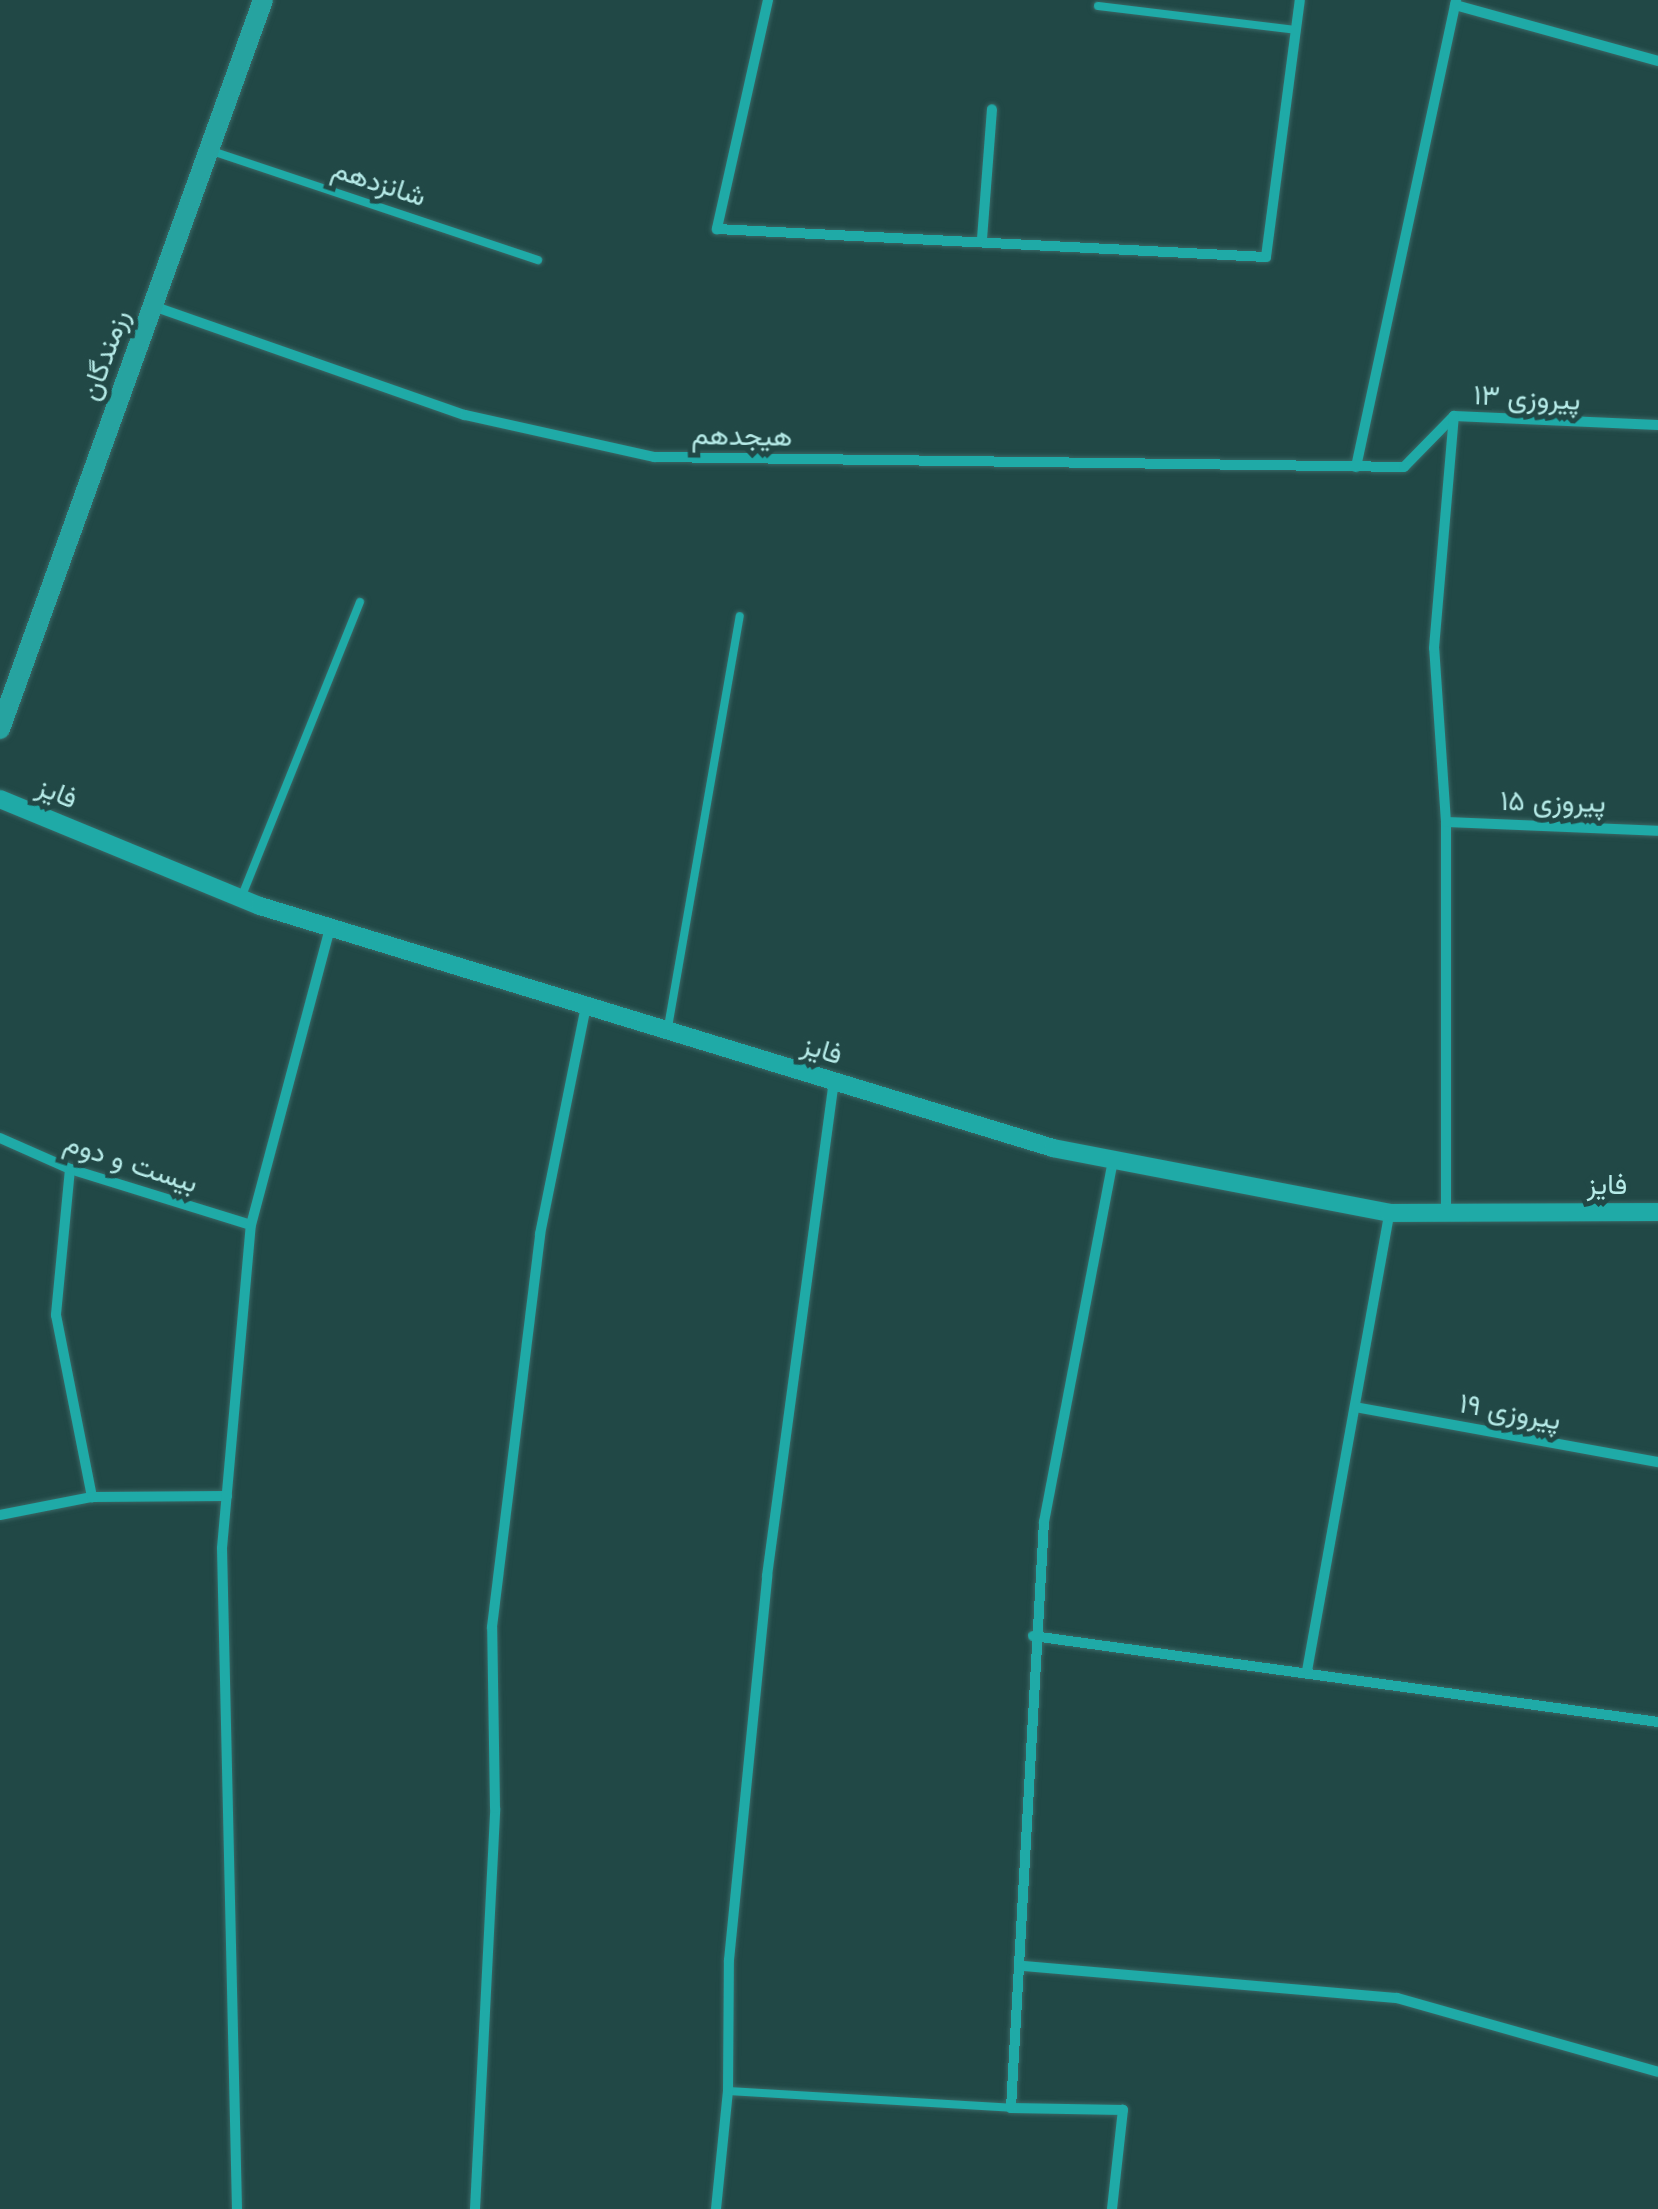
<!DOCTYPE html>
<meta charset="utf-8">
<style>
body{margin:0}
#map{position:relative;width:1658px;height:2209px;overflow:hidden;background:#214846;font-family:Helvetica,Vazirmatn,sans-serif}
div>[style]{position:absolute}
.roads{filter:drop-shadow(0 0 2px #396765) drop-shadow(0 0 2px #396765)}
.service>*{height:8px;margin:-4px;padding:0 4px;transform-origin:4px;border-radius:4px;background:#1faaa7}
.minor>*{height:10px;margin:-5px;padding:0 5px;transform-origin:5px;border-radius:5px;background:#1faaa7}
.tertiary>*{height:18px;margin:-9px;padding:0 9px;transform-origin:9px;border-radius:9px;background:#1faaa7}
.secondary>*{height:20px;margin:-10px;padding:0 10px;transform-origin:10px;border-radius:10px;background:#26a3a0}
span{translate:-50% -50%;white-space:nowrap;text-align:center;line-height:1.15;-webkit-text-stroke:10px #214846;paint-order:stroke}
.street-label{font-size:28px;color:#b6ebe8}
</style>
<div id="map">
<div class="roads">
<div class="service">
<i style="left:1098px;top:6px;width:199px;rotate:6.9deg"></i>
<i style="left:209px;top:150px;width:347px;rotate:18.5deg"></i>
<i style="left:241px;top:898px;width:319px;rotate:-68.1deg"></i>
<i style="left:668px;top:1027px;width:417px;rotate:-80.1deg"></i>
<i style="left:728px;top:2091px;width:284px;rotate:3.4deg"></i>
</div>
<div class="minor">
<i style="left:768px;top:0;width:235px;rotate:102.6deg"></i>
<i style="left:717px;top:229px;width:550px;rotate:2.92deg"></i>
<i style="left:1266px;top:257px;width:259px;rotate:-82.5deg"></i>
<i style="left:1455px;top:5px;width:211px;rotate:15.4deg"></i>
<i style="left:982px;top:239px;width:130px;rotate:-85.6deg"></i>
<i style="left:153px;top:306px;width:330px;rotate:19.3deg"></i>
<i style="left:465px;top:415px;width:194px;rotate:12.5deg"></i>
<i style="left:654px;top:457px;width:750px;rotate:0.76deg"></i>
<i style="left:1404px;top:467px;width:71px;rotate:-45.6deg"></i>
<i style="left:1454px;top:416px;width:204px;rotate:2.5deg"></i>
<i style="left:1356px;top:467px;width:478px;rotate:-77.9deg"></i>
<i style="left:1446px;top:822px;width:212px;rotate:2.4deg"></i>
<i style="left:0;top:1138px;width:77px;rotate:23.9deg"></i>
<i style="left:70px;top:1169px;width:189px;rotate:17.2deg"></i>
<i style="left:70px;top:1169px;width:147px;rotate:95.5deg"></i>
<i style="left:56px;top:1315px;width:186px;rotate:78.8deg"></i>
<i style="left:1446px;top:1213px;width:391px;rotate:-90deg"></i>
<i style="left:1446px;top:822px;width:174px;rotate:-93.9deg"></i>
<i style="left:1434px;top:648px;width:233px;rotate:-85.1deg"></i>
<i style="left:1355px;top:1407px;width:308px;rotate:10.3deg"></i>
<i style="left:0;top:1515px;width:94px;rotate:-11.1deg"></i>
<i style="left:92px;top:1497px;width:135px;rotate:-0.4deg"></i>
<i style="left:1033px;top:1636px;width:631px;rotate:7.83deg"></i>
<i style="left:1307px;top:1671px;width:465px;rotate:-79.8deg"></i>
<i style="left:1023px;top:1966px;width:375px;rotate:4.9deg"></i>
<i style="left:1397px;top:1998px;width:271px;rotate:15.8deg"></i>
<i style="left:237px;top:2209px;width:661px;rotate:-91.3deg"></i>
<i style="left:222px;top:1548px;width:324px;rotate:-84.9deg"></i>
<i style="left:251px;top:1225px;width:307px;rotate:-75.1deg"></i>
<i style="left:475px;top:2209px;width:401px;rotate:-87.1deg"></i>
<i style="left:495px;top:1808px;width:181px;rotate:-90.9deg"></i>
<i style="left:492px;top:1627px;width:396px;rotate:-83deg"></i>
<i style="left:540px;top:1234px;width:233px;rotate:-78.6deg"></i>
<i style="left:716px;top:2209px;width:119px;rotate:-84.2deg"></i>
<i style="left:728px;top:2091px;width:131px;rotate:-89.6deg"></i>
<i style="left:729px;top:1960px;width:386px;rotate:-84.3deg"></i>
<i style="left:767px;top:1576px;width:499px;rotate:-82.3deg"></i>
<i style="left:1112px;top:2209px;width:100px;rotate:-83.7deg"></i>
<i style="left:1123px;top:2110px;width:112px;rotate:-179deg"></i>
<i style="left:1011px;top:2108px;width:587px;rotate:-86.78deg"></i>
<i style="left:1044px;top:1522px;width:369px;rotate:-79.2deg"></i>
</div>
<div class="tertiary">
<i style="left:0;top:799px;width:281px;rotate:22.4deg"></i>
<i style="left:260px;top:906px;width:829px;rotate:16.97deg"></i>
<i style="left:1053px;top:1148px;width:342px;rotate:10.9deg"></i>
<i style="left:1389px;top:1213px;width:269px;rotate:-0.2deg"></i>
</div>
<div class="secondary">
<i style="left:0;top:729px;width:775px;rotate:-70.16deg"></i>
</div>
</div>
<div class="street-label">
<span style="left:379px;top:183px;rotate:18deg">شانزدهم</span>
<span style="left:105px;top:355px;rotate:-70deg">رزمندگان</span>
<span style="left:1527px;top:398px;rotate:3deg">پیروزی ۱۳</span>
<span style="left:742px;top:436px;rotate:1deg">هیجدهم</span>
<span style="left:57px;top:793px;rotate:22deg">فایز</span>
<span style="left:1553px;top:802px;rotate:1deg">پیروزی ۱۵</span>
<span style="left:822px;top:1050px;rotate:17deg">فایز</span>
<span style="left:131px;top:1163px;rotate:18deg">بیست و دوم</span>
<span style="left:1607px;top:1185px">فایز</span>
<span style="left:1510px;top:1412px;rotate:10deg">پیروزی ۱۹</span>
</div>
</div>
